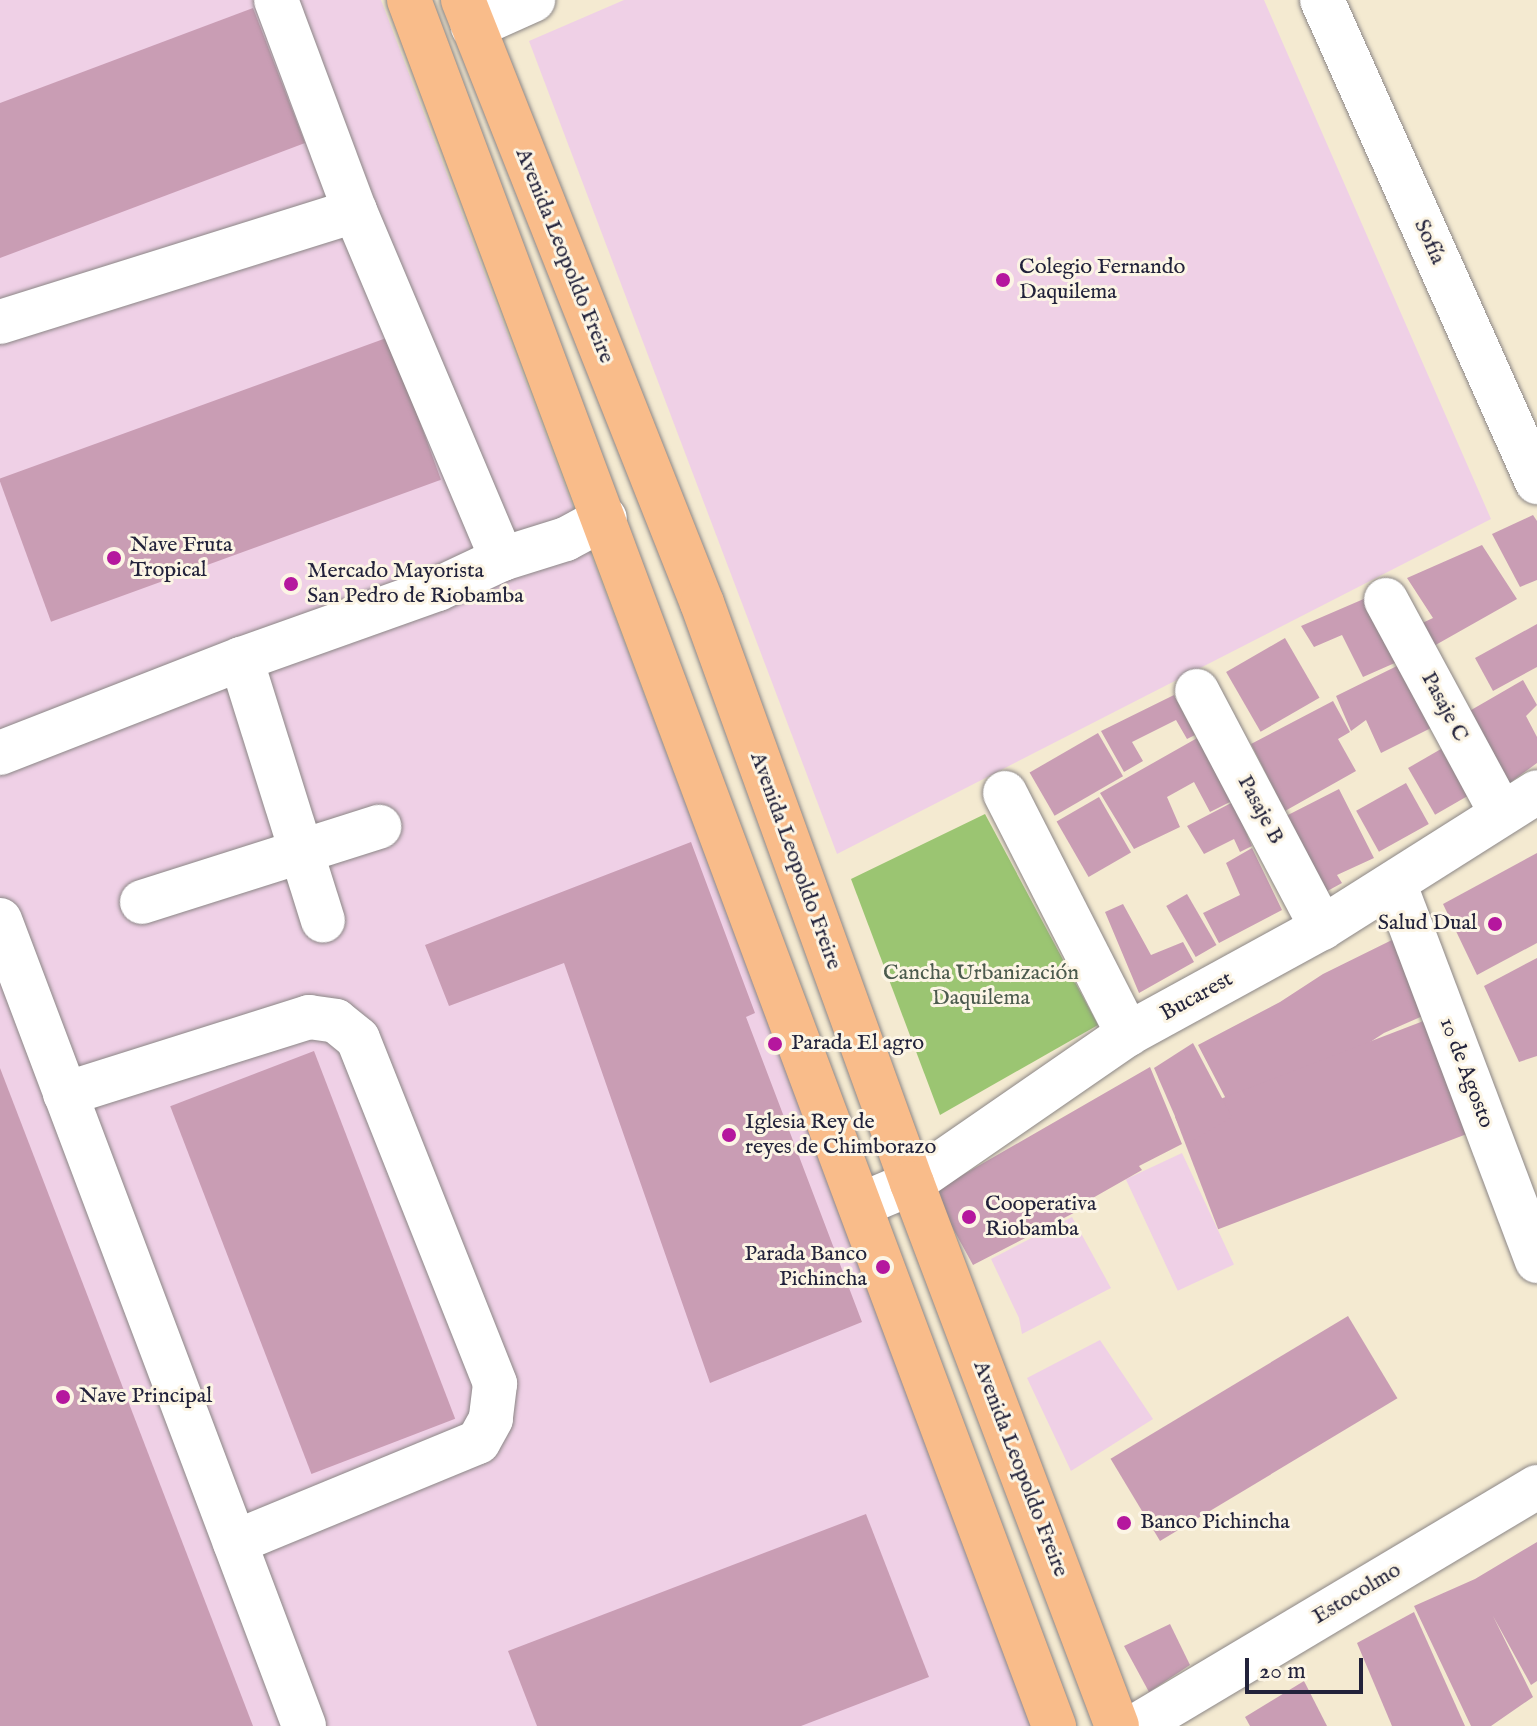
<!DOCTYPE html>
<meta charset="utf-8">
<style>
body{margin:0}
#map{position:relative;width:1537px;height:1726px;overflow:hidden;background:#f4ead1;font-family:"IM FELL English",serif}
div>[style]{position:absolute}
.built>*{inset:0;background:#efd0e6;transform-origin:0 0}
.green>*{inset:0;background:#9bc572}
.building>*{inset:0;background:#c99db4;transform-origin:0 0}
.roads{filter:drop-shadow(0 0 2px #8b8686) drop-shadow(0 0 2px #8b8686)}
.minor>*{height:44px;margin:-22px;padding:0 22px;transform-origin:22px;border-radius:22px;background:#fff}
.major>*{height:44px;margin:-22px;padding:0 22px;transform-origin:22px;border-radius:22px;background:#f9bc8a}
.dots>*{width:22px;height:22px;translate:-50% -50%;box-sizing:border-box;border:4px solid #fcf5e5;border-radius:50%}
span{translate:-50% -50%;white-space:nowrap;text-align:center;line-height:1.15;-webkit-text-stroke:6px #fcf5e5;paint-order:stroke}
.street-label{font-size:22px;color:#22223b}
.poi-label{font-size:22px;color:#22223b}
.left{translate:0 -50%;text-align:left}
.right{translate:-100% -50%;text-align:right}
.park-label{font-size:22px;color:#4c5b4e}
.scale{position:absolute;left:1245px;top:1658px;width:118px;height:36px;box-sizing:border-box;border:4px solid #22223b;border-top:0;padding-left:10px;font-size:24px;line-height:28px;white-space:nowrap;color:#22223b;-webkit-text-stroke:6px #fcf5e5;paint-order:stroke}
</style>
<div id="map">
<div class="built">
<i style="clip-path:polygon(0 0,381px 0,1035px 1726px,0 1726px)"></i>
<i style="clip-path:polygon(624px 0,1264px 0,1491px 519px,837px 854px,529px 41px)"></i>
<i style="left:1182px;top:1153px;width:123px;height:62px;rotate:65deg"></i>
<i style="clip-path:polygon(1072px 1217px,1111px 1288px,1022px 1334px,1019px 1318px,991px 1259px)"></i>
<i style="clip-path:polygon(1100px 1340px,1153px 1419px,1071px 1471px,1027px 1378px)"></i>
</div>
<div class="green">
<i style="clip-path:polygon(985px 814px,1098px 1025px,940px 1115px,851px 879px)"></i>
</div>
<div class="building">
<i style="clip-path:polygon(253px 8px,305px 143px,0 258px,0 103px)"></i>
<i style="left:389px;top:337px;width:152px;height:415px;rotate:70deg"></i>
<i style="clip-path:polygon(1533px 515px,1537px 521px,1537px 580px,1520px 587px,1492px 534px)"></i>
<i style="clip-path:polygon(1482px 545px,1517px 599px,1432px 647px,1418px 625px,1433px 618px,1407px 578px)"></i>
<i style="clip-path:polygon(1366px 598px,1397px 662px,1363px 677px,1342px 635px,1314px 647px,1301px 626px)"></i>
<i style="clip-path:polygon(1537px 624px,1537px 667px,1493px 691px,1475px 658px)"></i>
<i style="left:1285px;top:638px;width:69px;height:68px;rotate:60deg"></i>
<i style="clip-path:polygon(1399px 665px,1431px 728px,1381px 753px,1366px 720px,1351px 731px,1336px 696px)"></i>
<i style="clip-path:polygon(1523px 680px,1537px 705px,1526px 716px,1537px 737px,1537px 763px,1508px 784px,1466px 713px)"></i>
<i style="clip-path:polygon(1174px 695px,1195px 735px,1187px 739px,1176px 720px,1132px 742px,1143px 761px,1124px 772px,1101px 731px)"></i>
<i style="clip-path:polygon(1333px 701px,1350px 732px,1338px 739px,1356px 771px,1285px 811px,1251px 744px)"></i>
<i style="left:1098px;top:733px;width:50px;height:79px;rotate:60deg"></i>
<i style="clip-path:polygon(1199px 737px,1232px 801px,1210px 812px,1194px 782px,1167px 797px,1180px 827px,1134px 849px,1100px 793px)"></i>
<i style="left:1441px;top:749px;width:54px;height:38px;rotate:60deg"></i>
<i style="left:1406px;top:783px;width:47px;height:57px;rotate:61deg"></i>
<i style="clip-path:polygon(1339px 789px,1374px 858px,1337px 875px,1342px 883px,1322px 894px,1286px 816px)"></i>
<i style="left:1099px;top:797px;width:64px;height:49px;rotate:60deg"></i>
<i style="clip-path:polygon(1233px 802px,1252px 846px,1240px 852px,1234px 839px,1204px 854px,1187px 826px)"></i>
<i style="clip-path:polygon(691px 842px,755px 1013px,746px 1017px,862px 1322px,710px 1383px,564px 963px,449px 1006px,425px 945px)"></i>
<i style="clip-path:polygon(1252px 848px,1282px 910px,1219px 943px,1203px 913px,1240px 895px,1226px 863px)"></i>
<i style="clip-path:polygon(1537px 853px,1537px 943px,1477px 975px,1443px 904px)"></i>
<i style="left:1187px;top:894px;width:59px;height:24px;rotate:60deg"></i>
<i style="clip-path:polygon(1123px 904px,1151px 955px,1183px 942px,1194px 962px,1139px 993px,1105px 912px)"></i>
<i style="clip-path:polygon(1398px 937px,1425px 1015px,1384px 1033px,1275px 1104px,1237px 1120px,1198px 1045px,1280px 1002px,1323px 974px)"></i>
<i style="clip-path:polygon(1537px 958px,1537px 1056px,1519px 1062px,1484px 986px)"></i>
<i style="left:1426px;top:1020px;width:121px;height:269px;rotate:69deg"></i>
<i style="clip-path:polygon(1193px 1043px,1232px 1117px,1187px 1144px,1154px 1068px)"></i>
<i style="left:314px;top:1051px;width:394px;height:154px;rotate:69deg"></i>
<i style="clip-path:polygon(1150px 1067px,1182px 1144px,1139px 1166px,1142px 1170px,1091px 1199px,1093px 1203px,973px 1265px,933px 1192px)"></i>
<i style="clip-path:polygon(0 1068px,253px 1726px,0 1726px)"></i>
<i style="left:1348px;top:1316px;width:96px;height:277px;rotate:59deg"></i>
<i style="clip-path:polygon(866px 1514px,929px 1677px,801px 1726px,537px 1726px,508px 1651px)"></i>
<i style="clip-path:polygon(1537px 1542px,1537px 1681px,1531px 1685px,1493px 1616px,1533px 1697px,1491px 1726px,1471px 1726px,1414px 1606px,1475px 1579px)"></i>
<i style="clip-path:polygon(1414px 1612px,1465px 1726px,1392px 1726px,1357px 1643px)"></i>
<i style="clip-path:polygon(1170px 1624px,1190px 1665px,1149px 1692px,1124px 1646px)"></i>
<i style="clip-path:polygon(1304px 1681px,1327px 1726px,1250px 1726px,1245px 1717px)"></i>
</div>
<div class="roads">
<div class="minor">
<i style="left:276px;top:0;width:225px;rotate:69.5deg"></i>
<i style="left:1322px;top:0;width:528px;rotate:65.96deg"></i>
<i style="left:473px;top:27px;width:66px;rotate:-24.2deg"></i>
<i style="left:0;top:322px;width:372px;rotate:-17.4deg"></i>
<i style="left:355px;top:211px;width:378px;rotate:67.1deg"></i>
<i style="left:502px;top:559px;width:71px;rotate:154.9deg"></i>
<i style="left:438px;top:589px;width:209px;rotate:160.4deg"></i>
<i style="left:241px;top:659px;width:259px;rotate:158.7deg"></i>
<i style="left:502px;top:559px;width:67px;rotate:-17.4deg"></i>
<i style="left:566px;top:539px;width:44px;rotate:-28.3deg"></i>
<i style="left:1386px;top:600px;width:242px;rotate:61.6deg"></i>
<i style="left:241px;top:659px;width:274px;rotate:72.6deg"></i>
<i style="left:1197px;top:691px;width:268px;rotate:62.2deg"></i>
<i style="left:1005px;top:793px;width:271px;rotate:63deg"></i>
<i style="left:1395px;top:885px;width:402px;rotate:69.3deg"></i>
<i style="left:142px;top:902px;width:249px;rotate:-17.6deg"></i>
<i style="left:0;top:920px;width:861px;rotate:69.33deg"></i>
<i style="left:65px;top:1094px;width:256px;rotate:-17.5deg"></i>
<i style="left:309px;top:1017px;width:27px;rotate:8deg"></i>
<i style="left:336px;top:1021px;width:28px;rotate:39deg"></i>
<i style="left:358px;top:1039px;width:371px;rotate:68.3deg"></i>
<i style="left:495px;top:1384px;width:35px;rotate:97deg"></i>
<i style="left:491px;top:1419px;width:26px;rotate:119deg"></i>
<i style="left:478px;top:1442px;width:263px;rotate:157.6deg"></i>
<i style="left:860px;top:1205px;width:56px;rotate:-22.9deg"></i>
<i style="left:912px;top:1183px;width:262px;rotate:-34.6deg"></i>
<i style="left:1128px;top:1034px;width:221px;rotate:-28.7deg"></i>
<i style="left:1322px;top:928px;width:254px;rotate:-32.3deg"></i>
<i style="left:1136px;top:1726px;width:467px;rotate:-30.8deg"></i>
</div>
<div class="major">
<i style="left:409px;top:0;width:1843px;rotate:69.51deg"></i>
<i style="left:463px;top:0;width:649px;rotate:68.38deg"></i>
<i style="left:702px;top:603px;width:617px;rotate:70.1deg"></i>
<i style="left:912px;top:1183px;width:580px;rotate:69.32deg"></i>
</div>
</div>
<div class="dots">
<i style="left:1003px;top:280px;background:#b5179e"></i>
<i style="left:114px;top:558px;background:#b5179e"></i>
<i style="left:291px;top:584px;background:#b5179e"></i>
<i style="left:1495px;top:924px;background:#b5179e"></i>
<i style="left:775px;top:1044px;background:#b5179e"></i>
<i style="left:729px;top:1135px;background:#b5179e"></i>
<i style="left:969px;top:1217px;background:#b5179e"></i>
<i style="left:883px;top:1267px;background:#b5179e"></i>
<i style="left:63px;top:1397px;background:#b5179e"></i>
<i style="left:1124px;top:1523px;background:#b5179e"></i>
</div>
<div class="street-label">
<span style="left:1429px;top:242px;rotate:66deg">Sofía</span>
<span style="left:564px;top:256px;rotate:68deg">Avenida Leopoldo Freire</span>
<span style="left:1444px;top:707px;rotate:62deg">Pasaje C</span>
<span style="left:1260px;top:810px;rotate:62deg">Pasaje B</span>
<span style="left:795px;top:861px;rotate:70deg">Avenida Leopoldo Freire</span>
<span style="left:1197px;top:997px;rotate:-29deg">Bucarest</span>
<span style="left:1466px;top:1073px;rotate:69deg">10 de Agosto</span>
<span style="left:1020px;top:1469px;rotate:69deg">Avenida Leopoldo Freire</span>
<span style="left:1357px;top:1594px;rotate:-31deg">Estocolmo</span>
</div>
<div class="poi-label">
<span class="left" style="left:1019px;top:280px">Colegio Fernando<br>Daquilema</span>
<span class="left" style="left:130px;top:558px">Nave Fruta<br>Tropical</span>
<span class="left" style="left:307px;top:584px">Mercado Mayorista<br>San Pedro de Riobamba</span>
<span class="right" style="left:1477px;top:924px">Salud Dual</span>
<span class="left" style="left:791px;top:1044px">Parada El agro</span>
<span class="left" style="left:745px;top:1135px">Iglesia Rey de<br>reyes de Chimborazo</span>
<span class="left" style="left:985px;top:1217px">Cooperativa<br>Riobamba</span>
<span class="right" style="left:867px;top:1267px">Parada Banco<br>Pichincha</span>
<span class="left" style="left:79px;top:1397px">Nave Principal</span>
<span class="left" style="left:1140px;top:1523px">Banco Pichincha</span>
</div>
<div class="park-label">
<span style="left:981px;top:986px">Cancha Urbanización<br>Daquilema</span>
</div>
<div class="scale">20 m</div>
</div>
